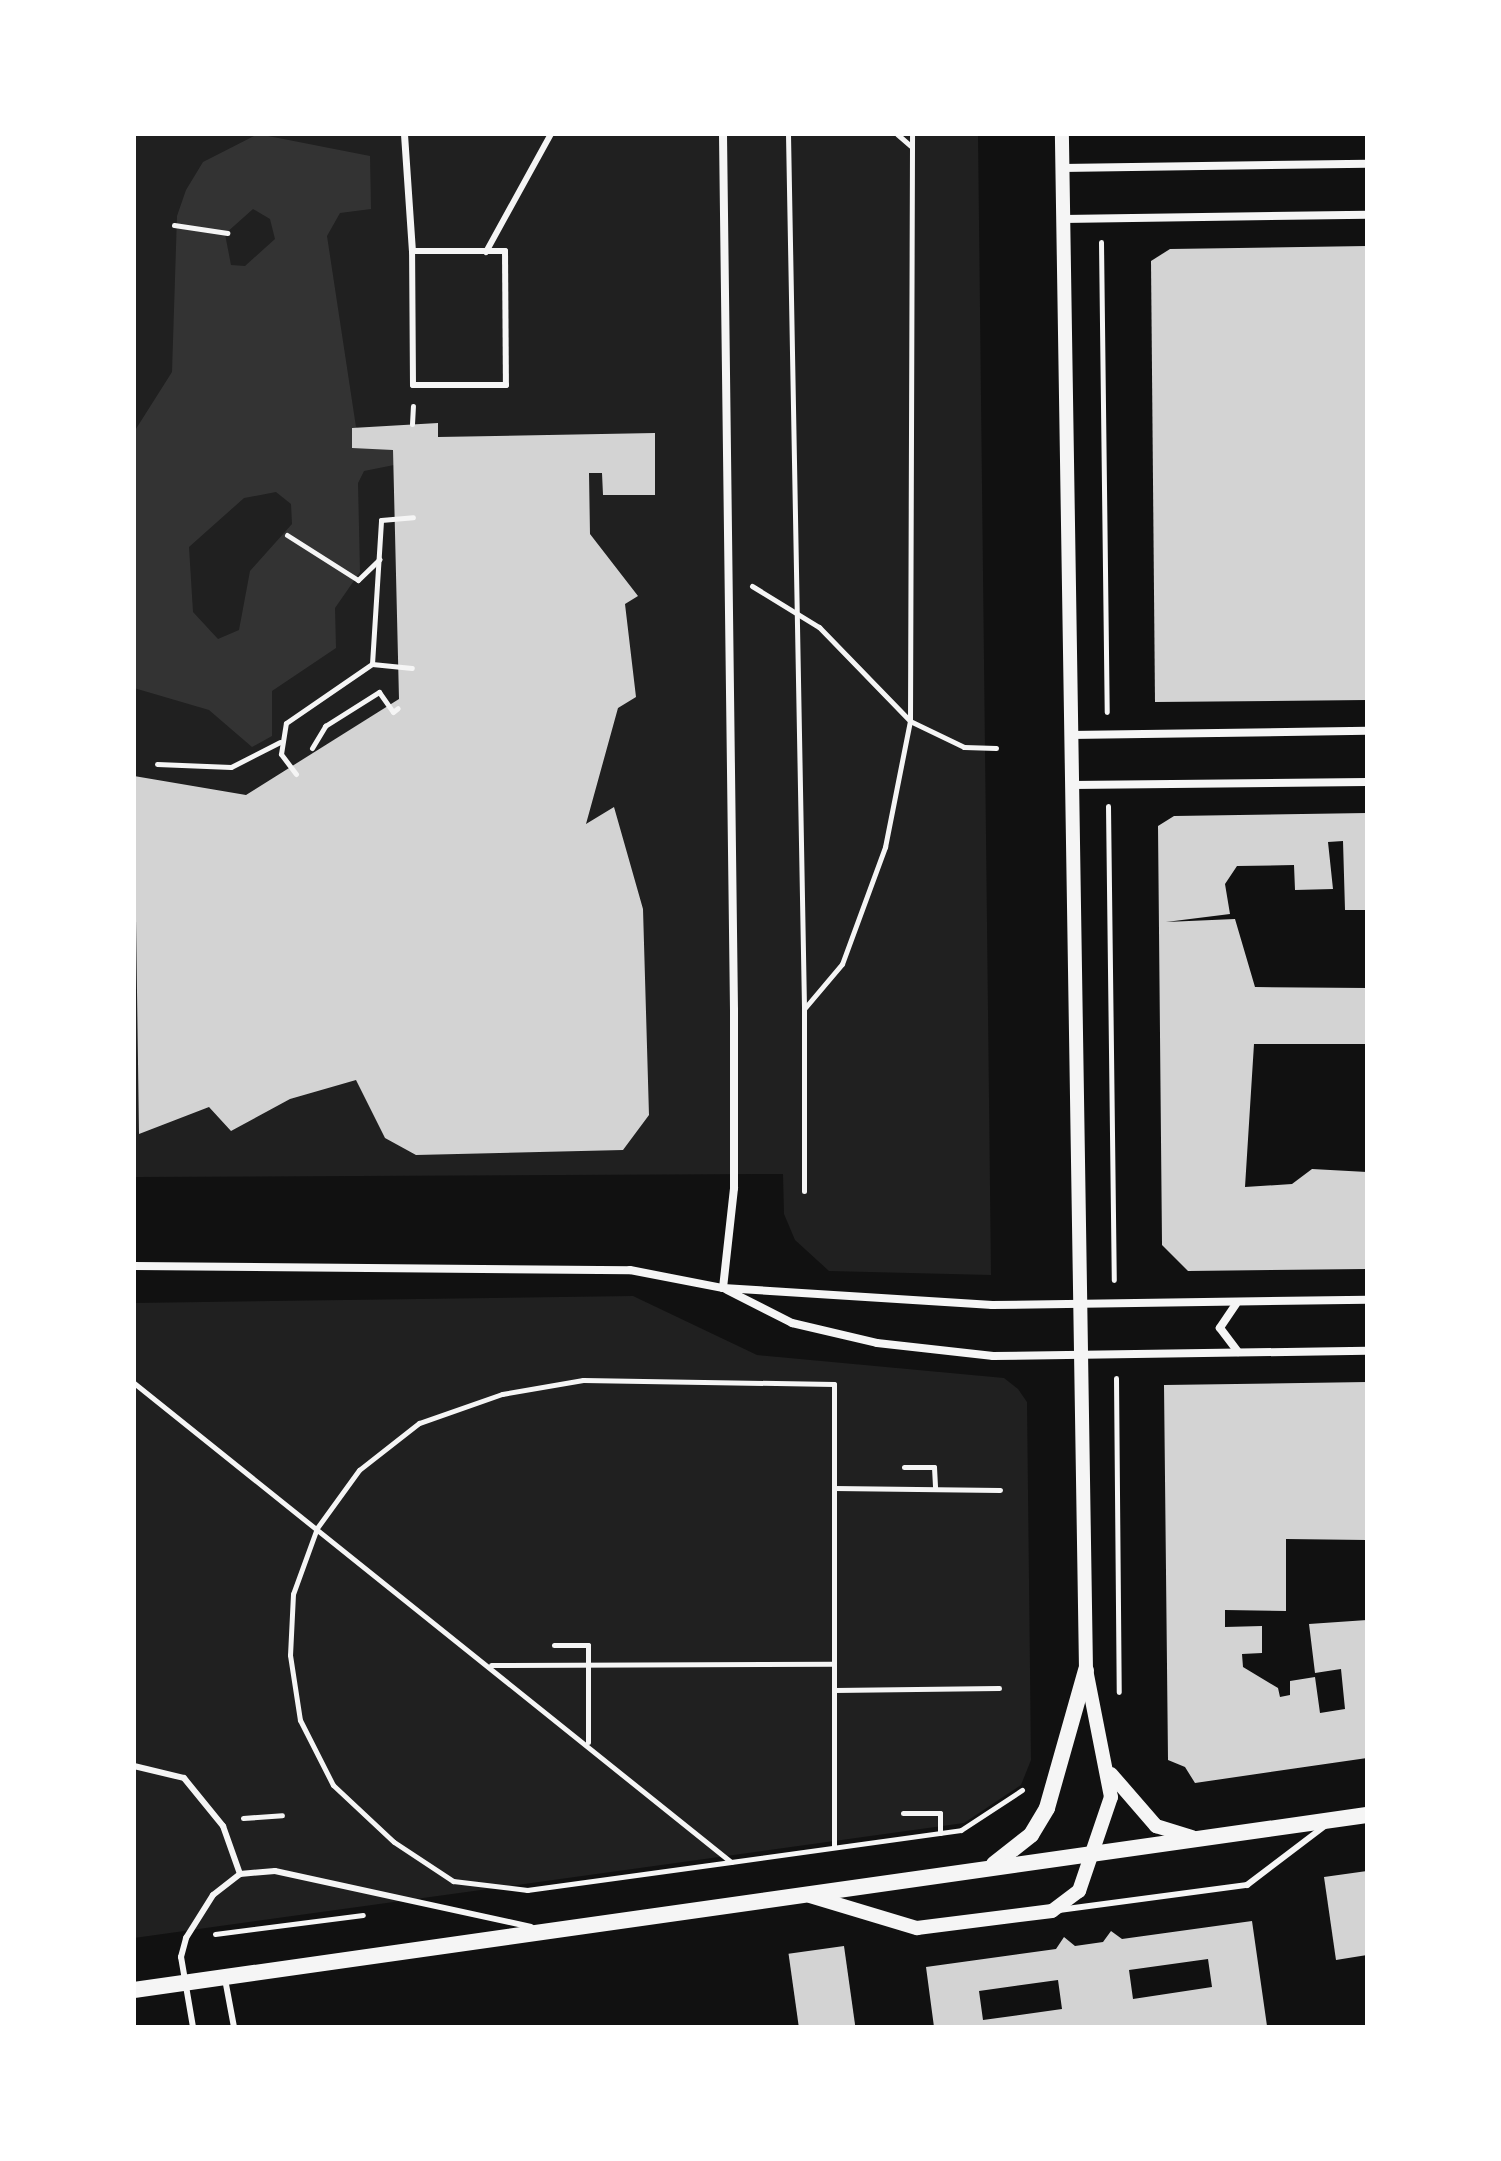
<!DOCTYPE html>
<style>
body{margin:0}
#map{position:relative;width:1501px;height:2161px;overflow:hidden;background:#111;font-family:"Asap Condensed",sans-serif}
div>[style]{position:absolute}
.green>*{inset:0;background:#202020}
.water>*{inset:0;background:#333}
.building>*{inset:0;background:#d3d3d3;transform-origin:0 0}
.path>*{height:5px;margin:-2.5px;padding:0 2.5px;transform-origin:2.5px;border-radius:2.5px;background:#f5f5f5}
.service>*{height:6px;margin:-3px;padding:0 3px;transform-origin:3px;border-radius:3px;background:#f5f5f5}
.pedestrian>*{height:7px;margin:-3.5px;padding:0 3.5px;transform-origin:3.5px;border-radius:3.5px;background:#f5f5f5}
.minor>*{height:8px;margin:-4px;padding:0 4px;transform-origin:4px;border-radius:4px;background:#f5f5f5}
.tertiary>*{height:14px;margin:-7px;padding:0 7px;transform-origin:7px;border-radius:7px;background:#f5f5f5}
.secondary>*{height:16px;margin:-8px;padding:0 8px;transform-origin:8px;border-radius:8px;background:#f5f5f5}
span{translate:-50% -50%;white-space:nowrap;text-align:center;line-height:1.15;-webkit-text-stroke:6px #fff;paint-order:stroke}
.frame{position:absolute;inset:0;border:136px solid #fff;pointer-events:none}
</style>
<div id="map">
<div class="green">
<i style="clip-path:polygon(134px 134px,978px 134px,991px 1275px,829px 1271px,795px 1240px,784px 1214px,783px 1174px,134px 1177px)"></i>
<i style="clip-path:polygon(633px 1296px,757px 1355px,1004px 1378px,1018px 1389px,1027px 1402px,1031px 1760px,1021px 1785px,964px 1823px,134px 1938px,134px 1303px)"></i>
</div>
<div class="water">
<i style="clip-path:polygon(evenodd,258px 134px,370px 156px,371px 209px,340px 213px,327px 236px,356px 427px,393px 450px,394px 465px,364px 471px,358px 483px,360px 572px,335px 608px,336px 648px,272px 691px,272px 736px,252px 747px,209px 710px,134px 688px,134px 432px,172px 372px,177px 216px,186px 190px,203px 162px,258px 134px,253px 209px,270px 219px,275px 239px,245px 266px,231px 265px,225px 234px,253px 209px,258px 134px,276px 492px,291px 504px,292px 524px,250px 571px,239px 630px,218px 639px,193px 612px,189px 547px,244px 498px,276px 492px)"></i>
</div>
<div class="building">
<i style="clip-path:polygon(1367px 246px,1367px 700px,1155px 702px,1151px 261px,1170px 249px)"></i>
<i style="clip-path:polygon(438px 423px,438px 437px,655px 433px,655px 495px,603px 495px,602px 473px,589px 473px,590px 534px,638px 596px,625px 604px,636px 697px,618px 708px,586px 824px,614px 807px,643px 909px,649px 1115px,623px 1150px,416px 1155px,385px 1138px,356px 1080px,290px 1099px,231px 1131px,209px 1107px,139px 1134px,134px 776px,246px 795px,399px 699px,393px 450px,352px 448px,352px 428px)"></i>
<i style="clip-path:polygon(1367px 813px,1367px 910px,1345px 910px,1343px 841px,1328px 842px,1333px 889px,1295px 890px,1294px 865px,1237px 866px,1225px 884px,1230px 914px,1166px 922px,1235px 919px,1255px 987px,1367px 988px,1367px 1044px,1254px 1044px,1245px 1187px,1292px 1184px,1312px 1169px,1367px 1172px,1367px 1269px,1188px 1271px,1162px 1245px,1158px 826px,1174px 816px)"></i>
<i style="clip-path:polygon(1367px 1382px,1367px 1540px,1286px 1539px,1286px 1611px,1225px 1610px,1225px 1627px,1262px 1626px,1262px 1653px,1242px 1654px,1243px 1667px,1278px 1688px,1280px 1697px,1290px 1695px,1290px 1681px,1315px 1677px,1320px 1713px,1345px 1709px,1341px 1669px,1315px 1673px,1309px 1624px,1367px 1620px,1367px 1758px,1195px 1783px,1185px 1767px,1168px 1760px,1164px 1385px)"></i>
<i style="clip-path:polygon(1367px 1871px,1367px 1955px,1336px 1960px,1324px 1877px)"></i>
<i style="clip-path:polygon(evenodd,1252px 1921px,1267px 2026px,934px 2027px,926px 1967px,1056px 1949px,1064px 1937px,1075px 1946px,1103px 1942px,1111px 1931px,1122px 1939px,1252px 1921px,1208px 1959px,1212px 1987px,1133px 1999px,1129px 1970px,1208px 1959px,1252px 1921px,1058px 1980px,1062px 2009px,983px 2020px,979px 1991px,1058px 1980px)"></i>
<i style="left:844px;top:1946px;width:82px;height:56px;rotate:82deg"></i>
</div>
<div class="path">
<i style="left:788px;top:134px;width:874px;rotate:88.95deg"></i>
<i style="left:897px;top:134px;width:18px;rotate:41deg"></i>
<i style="left:174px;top:225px;width:54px;rotate:8.6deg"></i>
<i style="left:1101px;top:242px;width:470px;rotate:89.3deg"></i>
<i style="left:412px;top:424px;width:18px;rotate:-87deg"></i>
<i style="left:287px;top:535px;width:84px;rotate:32.4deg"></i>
<i style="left:358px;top:580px;width:30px;rotate:-44deg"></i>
<i style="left:752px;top:586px;width:79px;rotate:31.5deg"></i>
<i style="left:819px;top:627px;width:131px;rotate:45.9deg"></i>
<i style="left:910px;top:721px;width:60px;rotate:25.7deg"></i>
<i style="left:964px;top:747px;width:32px;rotate:2deg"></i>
<i style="left:372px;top:664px;width:40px;rotate:5.7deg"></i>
<i style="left:312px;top:748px;width:26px;rotate:-59deg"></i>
<i style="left:325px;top:726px;width:64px;rotate:-32.2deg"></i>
<i style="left:379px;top:692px;width:24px;rotate:55deg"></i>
<i style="left:393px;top:712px;width:6px;rotate:-39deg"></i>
<i style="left:157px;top:764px;width:74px;rotate:2.3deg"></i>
<i style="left:231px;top:767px;width:55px;rotate:-27deg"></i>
<i style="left:296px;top:774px;width:25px;rotate:-127deg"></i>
<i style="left:281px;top:754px;width:31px;rotate:-81deg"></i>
<i style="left:286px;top:723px;width:104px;rotate:-34.5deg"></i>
<i style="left:372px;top:664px;width:144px;rotate:-86.4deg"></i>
<i style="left:381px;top:520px;width:32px;rotate:-5deg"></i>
<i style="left:1108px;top:806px;width:474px;rotate:89.3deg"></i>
<i style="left:804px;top:1191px;width:182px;rotate:-90deg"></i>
<i style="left:804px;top:1009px;width:59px;rotate:-49.8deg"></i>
<i style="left:842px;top:964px;width:125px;rotate:-69.8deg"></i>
<i style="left:885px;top:847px;width:128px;rotate:-78.8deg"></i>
<i style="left:910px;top:721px;width:587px;rotate:-89.8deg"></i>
<i style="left:1116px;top:1378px;width:314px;rotate:89.5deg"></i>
<i style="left:134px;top:1383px;width:765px;rotate:38.74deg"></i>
<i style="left:904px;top:1467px;width:30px"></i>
<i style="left:934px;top:1467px;width:22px;rotate:87deg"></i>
<i style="left:834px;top:1488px;width:166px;rotate:0.7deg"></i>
<i style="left:554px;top:1645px;width:34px"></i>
<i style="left:588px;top:1645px;width:97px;rotate:90deg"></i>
<i style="left:491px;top:1665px;width:343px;rotate:-0.2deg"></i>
<i style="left:834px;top:1690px;width:165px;rotate:-0.7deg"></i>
<i style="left:903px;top:1813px;width:37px"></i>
<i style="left:940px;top:1813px;width:20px;rotate:90deg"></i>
<i style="left:243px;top:1818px;width:39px;rotate:-4deg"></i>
<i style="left:834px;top:1847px;width:463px;rotate:-90deg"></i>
<i style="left:834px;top:1384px;width:251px;rotate:-179.1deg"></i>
<i style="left:583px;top:1380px;width:82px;rotate:170.2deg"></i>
<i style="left:502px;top:1394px;width:88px;rotate:160.7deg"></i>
<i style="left:419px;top:1423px;width:76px;rotate:141.9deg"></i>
<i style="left:359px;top:1470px;width:72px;rotate:125.9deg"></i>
<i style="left:317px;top:1528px;width:70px;rotate:110deg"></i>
<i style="left:293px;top:1594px;width:61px;rotate:92.8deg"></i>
<i style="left:290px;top:1655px;width:66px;rotate:81.3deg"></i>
<i style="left:300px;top:1720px;width:73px;rotate:63.1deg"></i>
<i style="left:333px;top:1785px;width:83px;rotate:43.1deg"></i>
<i style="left:394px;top:1842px;width:71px;rotate:33.5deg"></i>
<i style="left:453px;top:1881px;width:75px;rotate:6.9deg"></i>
<i style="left:527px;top:1890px;width:206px;rotate:-7.8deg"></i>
<i style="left:731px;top:1862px;width:232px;rotate:-7.9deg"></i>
<i style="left:961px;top:1830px;width:73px;rotate:-33.3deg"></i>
<i style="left:215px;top:1934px;width:149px;rotate:-7.3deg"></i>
</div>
<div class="service">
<i style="left:412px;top:251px;width:93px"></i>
<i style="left:505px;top:251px;width:134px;rotate:89.6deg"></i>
<i style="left:506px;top:385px;width:93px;rotate:180deg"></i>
<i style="left:413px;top:385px;width:134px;rotate:-90.4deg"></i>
<i style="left:486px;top:252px;width:135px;rotate:-61.2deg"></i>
<i style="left:134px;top:1766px;width:51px;rotate:13.5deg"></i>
<i style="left:184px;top:1778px;width:62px;rotate:50.9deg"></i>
<i style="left:223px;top:1826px;width:51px;rotate:70.5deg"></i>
<i style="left:1059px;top:1910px;width:190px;rotate:-7.6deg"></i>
<i style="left:1247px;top:1885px;width:99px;rotate:-37.2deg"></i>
<i style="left:225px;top:1979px;width:49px;rotate:79.4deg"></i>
<i style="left:193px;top:2027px;width:71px;rotate:-99.7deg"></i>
<i style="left:181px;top:1957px;width:20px;rotate:-75deg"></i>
<i style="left:186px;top:1938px;width:51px;rotate:-57.9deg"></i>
<i style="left:213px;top:1895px;width:34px;rotate:-38deg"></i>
<i style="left:240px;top:1874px;width:35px;rotate:-5deg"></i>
<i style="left:275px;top:1871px;width:262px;rotate:12.3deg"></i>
</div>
<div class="pedestrian">
<i style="left:404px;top:134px;width:117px;rotate:86.1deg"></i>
</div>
<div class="minor">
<i style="left:1062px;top:168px;width:305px;rotate:-0.8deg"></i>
<i style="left:1063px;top:219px;width:304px;rotate:-0.8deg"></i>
<i style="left:1070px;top:735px;width:297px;rotate:-0.8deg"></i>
<i style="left:1072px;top:785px;width:295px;rotate:-0.6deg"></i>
<i style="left:134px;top:1266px;width:496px;rotate:0.5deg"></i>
<i style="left:630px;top:1270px;width:95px;rotate:11deg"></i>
<i style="left:723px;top:1288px;width:270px;rotate:3.6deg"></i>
<i style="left:992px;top:1305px;width:375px;rotate:-0.8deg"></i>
<i style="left:723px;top:1288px;width:101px;rotate:-83.7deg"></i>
<i style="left:734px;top:1188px;width:178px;rotate:-90deg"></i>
<i style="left:734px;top:1010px;width:876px;rotate:-90.72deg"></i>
<i style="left:727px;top:1290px;width:73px;rotate:26.9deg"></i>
<i style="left:792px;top:1323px;width:87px;rotate:13.2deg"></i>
<i style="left:877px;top:1343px;width:117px;rotate:6.4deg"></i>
<i style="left:993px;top:1356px;width:374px;rotate:-0.8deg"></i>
<i style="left:1236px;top:1304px;width:29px;rotate:124deg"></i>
<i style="left:1220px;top:1328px;width:30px;rotate:53deg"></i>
</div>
<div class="tertiary">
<i style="left:1111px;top:1774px;width:69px;rotate:49.1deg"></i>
<i style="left:1156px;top:1826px;width:38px;rotate:17deg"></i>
<i style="left:810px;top:1896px;width:112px;rotate:16.7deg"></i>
<i style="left:917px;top:1928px;width:136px;rotate:-7.2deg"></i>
<i style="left:1052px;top:1911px;width:34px;rotate:-37deg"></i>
<i style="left:1079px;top:1891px;width:99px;rotate:-71.2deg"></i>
<i style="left:1111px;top:1797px;width:129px;rotate:-101.1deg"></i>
<i style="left:1086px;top:1670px;width:1536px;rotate:-90.9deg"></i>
</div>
<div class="secondary">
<i style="left:994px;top:1864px;width:47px;rotate:-38.1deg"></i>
<i style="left:1031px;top:1835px;width:31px;rotate:-59deg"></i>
<i style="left:1047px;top:1808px;width:143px;rotate:-74.2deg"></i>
<i style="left:134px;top:1990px;width:1245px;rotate:-8.08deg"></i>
</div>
<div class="frame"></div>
</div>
